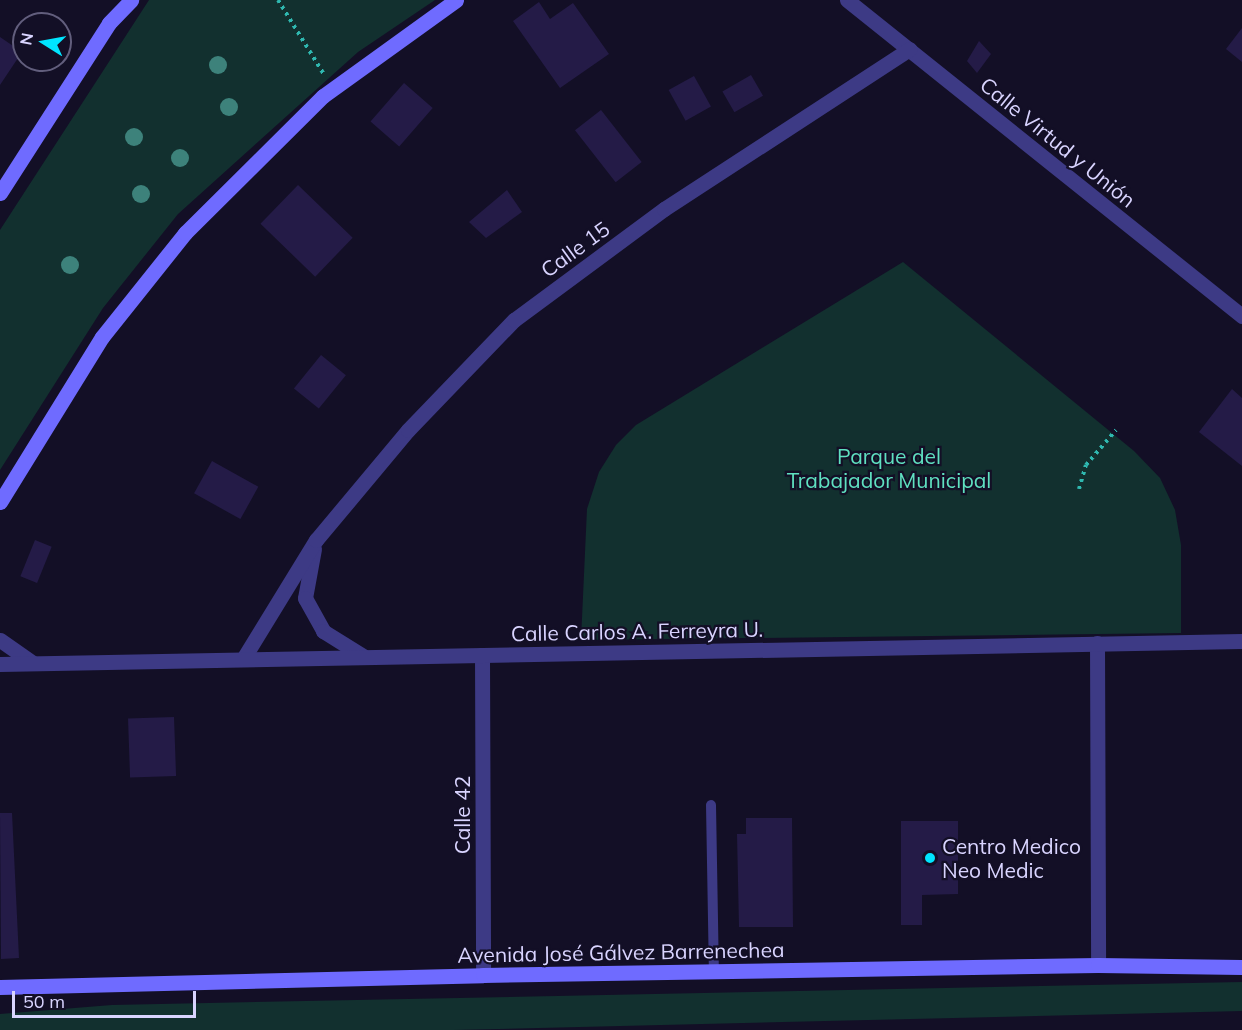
<!DOCTYPE html>
<meta charset="utf-8">
<style>
body{margin:0}
#map{position:relative;width:1242px;height:1030px;overflow:hidden;background:#130f26;font-family:Mulish,sans-serif}
div>[style]{position:absolute}
.green>*{inset:0;background:#12302f}
.building>*{inset:0;background:#241b47;transform-origin:0 0}
.path>*{height:4px;margin-top:-2px;transform-origin:0;background:repeating-linear-gradient(90deg,#2fb8b0 0 3px,transparent 0 7.5px)}
.lane>*{height:10px;margin:-5px;padding:0 5px;transform-origin:5px;border-radius:5px;background:#3d3a85}
.street>*{height:15px;margin:-7.5px;padding:0 7.5px;transform-origin:7.5px;border-radius:7.5px;background:#3d3a85}
.secondary>*{height:15px;margin:-7.5px;padding:0 7.5px;transform-origin:7.5px;border-radius:7.5px;background:#6f6bff}
.trees>*{width:18px;height:18px;margin:-9px;border-radius:50%;background:#3d827b}
.dots>*{width:16px;height:16px;translate:-50% -50%;box-sizing:border-box;border:3px solid #130f26;border-radius:50%}
span{translate:-50% -50%;white-space:nowrap;text-align:center;line-height:1.15;-webkit-text-stroke:4.5px #130f26;paint-order:stroke}
.street-label{font-size:21px;color:#d9d4ff}
.park-label{font-size:21px;color:#5fe0c0}
.poi-label{font-size:21px;color:#d9d4ff}
.left{translate:0 -50%;text-align:left}
.north{position:absolute;left:12px;top:12px;width:60px;height:60px;box-sizing:border-box;background:#130f26;border:2px solid #625e7d;border-radius:50%;rotate:281deg;font-size:16px;font-weight:700;line-height:24px;text-align:center;color:#d9d4ff}
.north::after{content:'';display:block;margin:auto;width:21px;height:27px;background:#00e5ff;clip-path:polygon(50% 0,100% 100%,50% 72%,0 100%)}
.scale{position:absolute;left:12px;top:991px;width:184px;height:27px;box-sizing:border-box;border:3px solid #d9d4ff;border-top:0;padding-left:8px;font-size:18px;line-height:21px;white-space:nowrap;color:#d9d4ff;-webkit-text-stroke:4px #130f26;paint-order:stroke}
</style>
<div id="map">
<div class="green">
<i style="clip-path:polygon(149px 0,435px 0,358px 52px,178px 214px,103px 308px,0 470px,0 230px)"></i>
<i style="clip-path:polygon(903px 262px,1134px 451px,1160px 478px,1175px 510px,1181px 545px,1181px 633px,581px 640px,587px 509px,599px 472px,616px 445px,636px 425px)"></i>
<i style="clip-path:polygon(1242px 982px,1242px 1011px,454px 1030px,0 1030px,0 1014px,112px 1005px)"></i>
</div>
<div class="building">
<i style="clip-path:polygon(539px 2px,550px 19px,573px 3px,609px 54px,560px 88px,513px 21px)"></i>
<i style="clip-path:polygon(1242px 28px,1242px 62px,1226px 49px)"></i>
<i style="clip-path:polygon(0 37px,22px 52px,0 85px)"></i>
<i style="clip-path:polygon(979px 41px,991px 54px,977px 73px,967px 61px)"></i>
<i style="left:751px;top:75px;width:24px;height:33px;rotate:60deg"></i>
<i style="left:694px;top:76px;width:35px;height:29px;rotate:61deg"></i>
<i style="left:404px;top:83px;width:38px;height:51px;rotate:41deg"></i>
<i style="left:601px;top:110px;width:66px;height:33px;rotate:52deg"></i>
<i style="left:298px;top:185px;width:76px;height:54px;rotate:44deg"></i>
<i style="clip-path:polygon(507px 190px,522px 212px,486px 238px,469px 222px)"></i>
<i style="left:321px;top:355px;width:32px;height:43px;rotate:39deg"></i>
<i style="clip-path:polygon(1232px 389px,1242px 398px,1242px 466px,1199px 432px)"></i>
<i style="left:212px;top:461px;width:53px;height:37px;rotate:29deg"></i>
<i style="left:35px;top:540px;width:18px;height:39px;rotate:22deg"></i>
<i style="left:174px;top:717px;width:59px;height:46px;rotate:88deg"></i>
<i style="clip-path:polygon(0 813px,12px 813px,19px 958px,1px 959px)"></i>
<i style="clip-path:polygon(746px 818px,792px 818px,793px 927px,739px 927px,737px 834px,746px 834px)"></i>
<i style="clip-path:polygon(901px 821px,958px 821px,958px 894px,922px 895px,922px 925px,901px 925px)"></i>
</div>
<div class="path">
<i style="left:278px;top:0;width:86px;rotate:58.3deg"></i>
<i style="left:1079px;top:489px;width:25px;rotate:-74deg"></i>
<i style="left:1086px;top:465px;width:46px;rotate:-49.4deg"></i>
</div>
<div class="lane">
<i style="left:711px;top:805px;width:166px;rotate:89deg"></i>
</div>
<div class="street">
<i style="left:847px;top:0;width:506px;rotate:38.66deg"></i>
<i style="left:314px;top:549px;width:50px;rotate:100.4deg"></i>
<i style="left:305px;top:598px;width:38px;rotate:61deg"></i>
<i style="left:323px;top:631px;width:47px;rotate:32deg"></i>
<i style="left:0;top:640px;width:40px;rotate:34.9deg"></i>
<i style="left:1097px;top:643px;width:322px;rotate:89.8deg"></i>
<i style="left:482px;top:655px;width:320px;rotate:89.8deg"></i>
<i style="left:243px;top:659px;width:140px;rotate:-58.5deg"></i>
<i style="left:316px;top:540px;width:143px;rotate:-50.1deg"></i>
<i style="left:408px;top:430px;width:153px;rotate:-46.1deg"></i>
<i style="left:514px;top:320px;width:187px;rotate:-36.5deg"></i>
<i style="left:664px;top:209px;width:293px;rotate:-33.1deg"></i>
<i style="left:0;top:664px;width:1242px;rotate:-1.06deg"></i>
</div>
<div class="secondary">
<i style="left:0;top:193px;width:202px;rotate:-57.3deg"></i>
<i style="left:109px;top:23px;width:32px;rotate:-46deg"></i>
<i style="left:0;top:502px;width:194px;rotate:-58.3deg"></i>
<i style="left:102px;top:337px;width:133px;rotate:-51.4deg"></i>
<i style="left:185px;top:233px;width:194px;rotate:-44.8deg"></i>
<i style="left:323px;top:96px;width:164px;rotate:-35.8deg"></i>
<i style="left:0;top:987px;width:483px;rotate:-1.4deg"></i>
<i style="left:483px;top:975px;width:615px;rotate:-0.93deg"></i>
<i style="left:1098px;top:965px;width:144px;rotate:0.8deg"></i>
</div>
<div class="trees">
<i style="left:218px;top:65px"></i>
<i style="left:229px;top:107px"></i>
<i style="left:134px;top:137px"></i>
<i style="left:180px;top:158px"></i>
<i style="left:141px;top:194px"></i>
<i style="left:70px;top:265px"></i>
</div>
<div class="dots">
<i style="left:930px;top:858px;background:#00e5ff"></i>
</div>
<div class="street-label">
<span style="left:1058px;top:142px;rotate:39deg">Calle Virtud y Unión</span>
<span style="left:575px;top:249px;rotate:-36deg">Calle 15</span>
<span style="left:637px;top:631px;rotate:-1deg">Calle Carlos A. Ferreyra U.</span>
<span style="left:462px;top:815px;rotate:-90deg">Calle 42</span>
<span style="left:621px;top:952px;rotate:-1deg">Avenida José Gálvez Barrenechea</span>
</div>
<div class="park-label">
<span style="left:889px;top:468px">Parque del<br>Trabajador Municipal</span>
</div>
<div class="poi-label">
<span class="left" style="left:942px;top:858px">Centro Medico<br>Neo Medic</span>
</div>
<div class="north">N</div>
<div class="scale">50 m</div>
</div>
